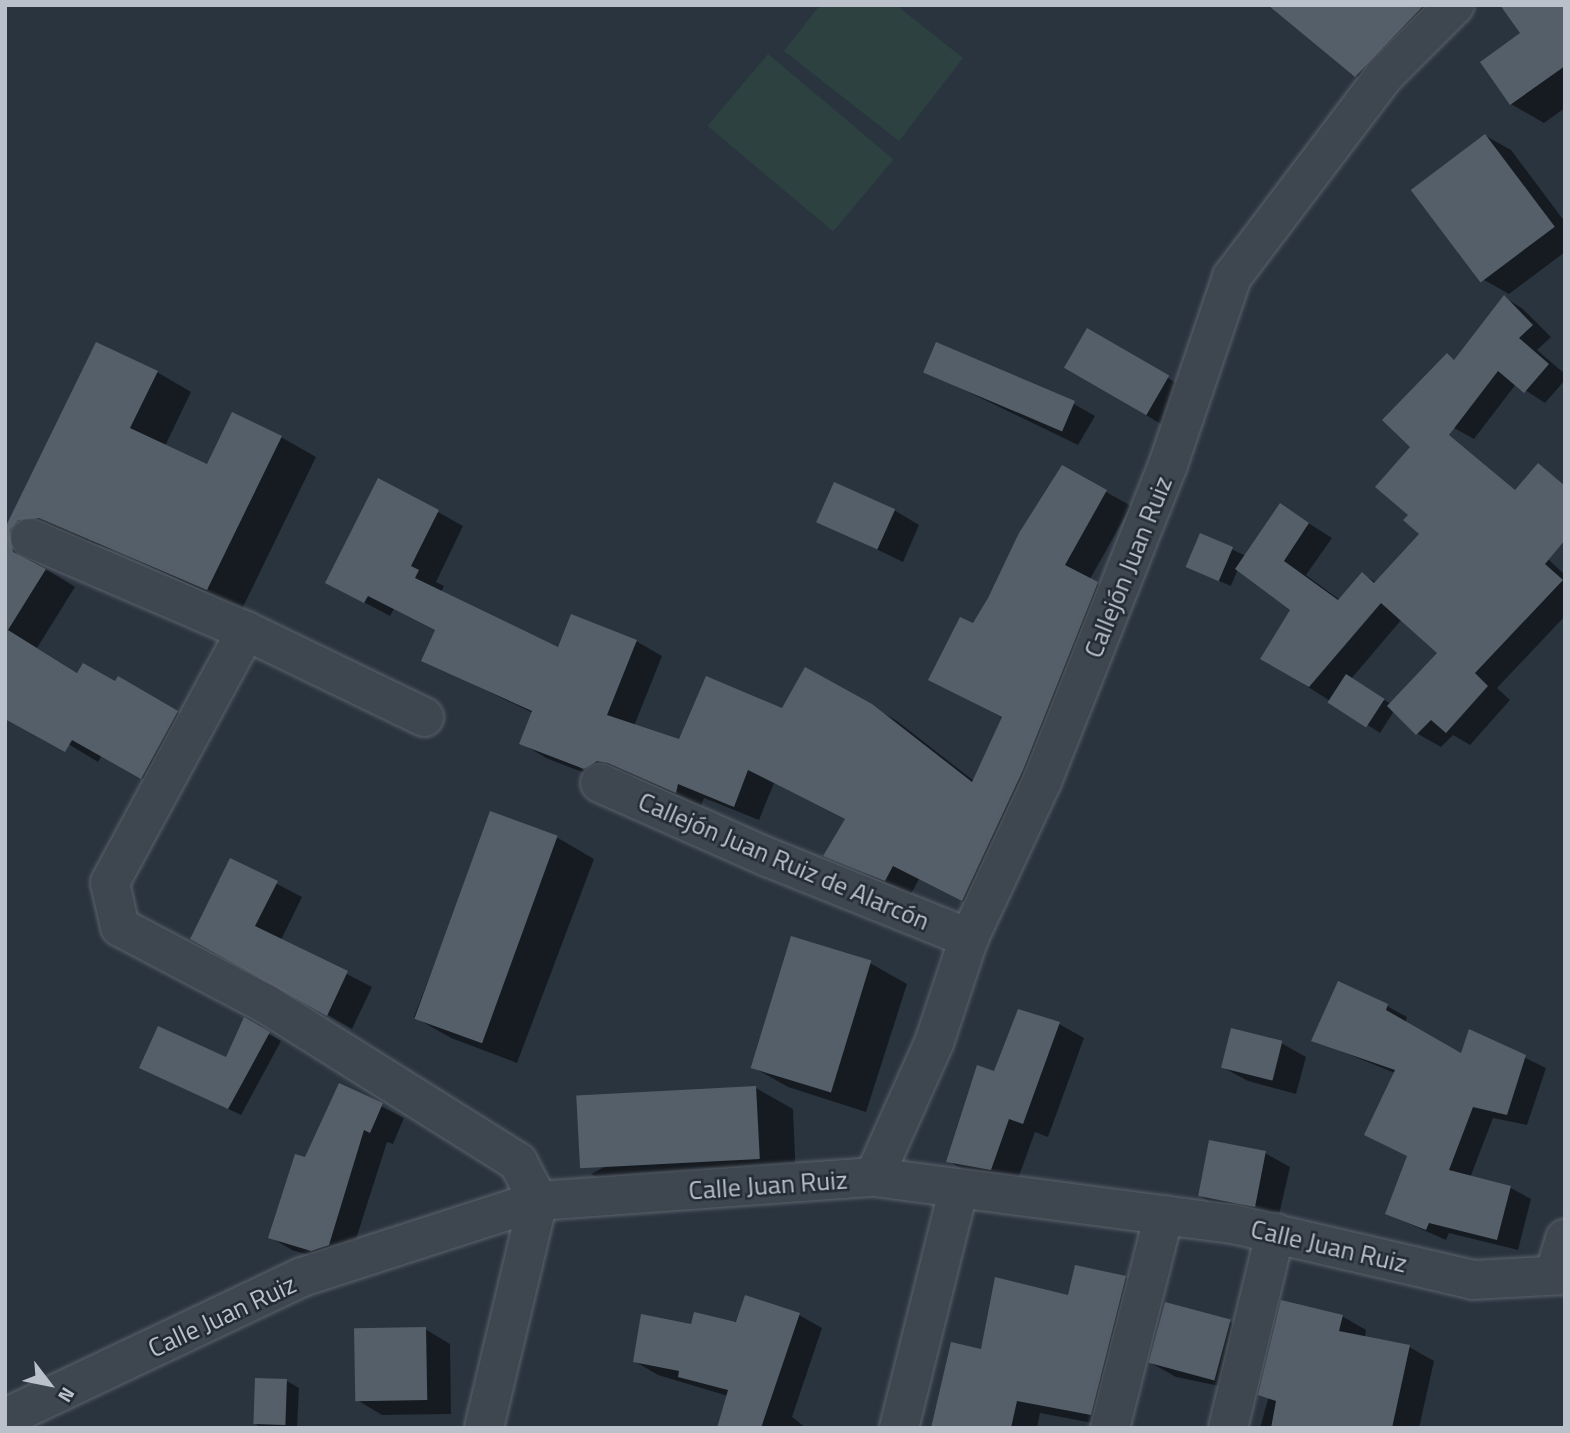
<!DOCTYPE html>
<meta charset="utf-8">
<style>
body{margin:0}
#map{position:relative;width:1570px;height:1433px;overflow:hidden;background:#2a343f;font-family:"Titillium Web",sans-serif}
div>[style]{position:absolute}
.green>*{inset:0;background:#2d4141;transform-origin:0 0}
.shadow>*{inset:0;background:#0007;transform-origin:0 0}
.building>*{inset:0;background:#545f6a;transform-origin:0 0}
.roads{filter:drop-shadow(0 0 2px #5c646d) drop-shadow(0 0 2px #5c646d)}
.minor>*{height:38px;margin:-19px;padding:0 19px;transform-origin:19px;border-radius:19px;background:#3e464f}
span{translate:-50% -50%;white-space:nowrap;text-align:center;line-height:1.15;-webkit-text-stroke:5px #232b35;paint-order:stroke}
.street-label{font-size:26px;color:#bbc1ca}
.frame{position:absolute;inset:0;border:7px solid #bbc1ca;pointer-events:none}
.north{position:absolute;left:14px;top:1349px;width:70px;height:70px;-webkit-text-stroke:5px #232b35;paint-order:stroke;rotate:122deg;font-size:19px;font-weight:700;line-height:28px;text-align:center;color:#bbc1ca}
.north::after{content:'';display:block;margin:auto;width:24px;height:32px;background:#bbc1ca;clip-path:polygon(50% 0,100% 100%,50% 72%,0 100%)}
</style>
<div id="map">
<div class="green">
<i style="clip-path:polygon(820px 5px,896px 5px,963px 58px,899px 141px,784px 51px)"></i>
<i style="left:768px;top:54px;width:164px;height:94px;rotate:40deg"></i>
</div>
<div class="shadow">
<i style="clip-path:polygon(1270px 5px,1478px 5px,1389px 95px,1356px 76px)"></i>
<i style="clip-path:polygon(1565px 5px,1565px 108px,1544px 123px,1511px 104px,1522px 33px)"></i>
<i style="clip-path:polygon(1486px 136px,1511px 150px,1565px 222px,1565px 252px,1509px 294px,1484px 280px)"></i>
<i style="clip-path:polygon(1504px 297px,1523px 309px,1551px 337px,1537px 350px,1565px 374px,1565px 380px,1545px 403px,1516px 384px,1474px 439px,1454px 428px,1447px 356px,1456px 361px)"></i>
<i style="left:1088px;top:330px;width:122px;height:43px;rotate:31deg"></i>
<i style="clip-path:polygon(925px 371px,1074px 404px,1095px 416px,1078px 445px)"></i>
<i style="clip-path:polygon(157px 372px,191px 392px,165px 446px,208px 466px,281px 437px,316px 457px,242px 609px,117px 551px,49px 531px,15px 512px)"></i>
<i style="clip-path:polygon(evenodd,1439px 456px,1565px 575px,1565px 616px,1497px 688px,1510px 700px,1470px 745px,1453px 735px,1441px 747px,1418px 734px,1394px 711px,1380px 733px,1263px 658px,1292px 609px,1238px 569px,1231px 586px,1200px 573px,1201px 535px,1246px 556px,1280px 505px,1332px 538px,1306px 575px,1340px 600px,1362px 574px,1377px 583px,1421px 534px,1439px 456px,1402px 619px,1439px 653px,1391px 704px,1351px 679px,1402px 619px)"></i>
<i style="clip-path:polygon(1062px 467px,1131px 506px,1090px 579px,1122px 598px,988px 914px,919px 879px,911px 894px,825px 855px,847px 820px,774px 783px,759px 820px,704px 798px,701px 806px,636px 777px,623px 775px,610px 783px,546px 758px,521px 743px,533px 713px,423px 660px,437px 631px,394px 609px,390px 616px,327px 583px,438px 512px,463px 526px,436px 582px,444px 586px,441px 592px,559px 650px,636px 641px,662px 656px,634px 726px,680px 742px,783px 710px,806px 669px,897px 721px,974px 781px,1003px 718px,930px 680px,973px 625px)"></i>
<i style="clip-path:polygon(894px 510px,919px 525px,903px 562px,818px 521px)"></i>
<i style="clip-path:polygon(11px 547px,75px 587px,37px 648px,79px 674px,116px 684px,119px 678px,206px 729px,171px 795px,102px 755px,98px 762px,5px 706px)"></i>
<i style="clip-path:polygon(492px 813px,558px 838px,594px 859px,517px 1063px,451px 1038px,414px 1017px)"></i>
<i style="clip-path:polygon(231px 860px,302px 897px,281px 940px,372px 987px,352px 1029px,192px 938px)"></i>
<i style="clip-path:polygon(870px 963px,907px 984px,866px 1112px,788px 1087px,751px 1066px)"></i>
<i style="clip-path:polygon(1387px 1006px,1407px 1017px,1405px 1023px,1461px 1056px,1470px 1031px,1546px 1068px,1527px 1125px,1493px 1118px,1470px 1178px,1511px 1188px,1531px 1199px,1518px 1250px,1449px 1233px,1446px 1240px,1387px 1214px,1409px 1157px,1395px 1073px,1313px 1040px)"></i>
<i style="clip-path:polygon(245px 1020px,281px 1041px,241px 1115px,141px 1068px,226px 1059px)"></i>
<i style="clip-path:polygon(1059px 1024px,1084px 1038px,1048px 1137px,1035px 1132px,1016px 1184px,973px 1175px,948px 1161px,995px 1073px)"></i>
<i style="clip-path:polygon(1281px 1043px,1306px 1057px,1296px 1094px,1248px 1081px,1222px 1067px)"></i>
<i style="clip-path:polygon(340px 1085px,404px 1118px,393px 1144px,387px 1142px,350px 1258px,335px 1263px,292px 1250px,270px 1237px)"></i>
<i style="clip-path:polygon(756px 1088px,793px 1109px,796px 1180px,629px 1196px,591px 1174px)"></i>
<i style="clip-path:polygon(1265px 1153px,1290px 1167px,1278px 1219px,1223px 1209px,1198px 1195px)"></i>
<i style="clip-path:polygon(1125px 1277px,1149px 1291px,1114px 1427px,1040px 1413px,1037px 1428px,931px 1428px,952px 1344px,982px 1351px,1070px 1297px)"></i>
<i style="clip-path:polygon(1166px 1304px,1231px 1322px,1256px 1336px,1243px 1391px,1176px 1377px,1151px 1363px)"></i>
<i style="clip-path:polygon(1294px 1305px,1342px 1316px,1366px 1330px,1365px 1338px,1409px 1347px,1434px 1361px,1419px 1428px,1260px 1428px)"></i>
<i style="clip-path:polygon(799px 1315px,822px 1328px,792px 1417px,806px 1428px,719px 1428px,728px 1396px,658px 1375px,634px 1361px,692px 1326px)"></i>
<i style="clip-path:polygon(425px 1329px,450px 1344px,451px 1414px,382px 1415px,357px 1400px)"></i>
<i style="clip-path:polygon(287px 1381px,299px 1388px,297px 1428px,262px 1428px,254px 1423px)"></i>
</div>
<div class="building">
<i style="clip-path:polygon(1268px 5px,1424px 5px,1355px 77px)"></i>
<i style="clip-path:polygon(1500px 5px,1565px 5px,1565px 66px,1510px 105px,1480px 62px,1520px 33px)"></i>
<i style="left:1485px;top:134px;width:116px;height:93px;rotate:53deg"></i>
<i style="clip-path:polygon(1504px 295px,1533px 325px,1519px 338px,1549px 364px,1524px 393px,1498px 371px,1449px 435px,1515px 490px,1538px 463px,1565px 486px,1565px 540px,1545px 564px,1563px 580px,1475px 673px,1488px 686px,1446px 733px,1431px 720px,1416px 735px,1387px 706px,1437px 653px,1381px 603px,1309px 687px,1260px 659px,1290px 610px,1235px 569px,1280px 503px,1309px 523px,1284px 561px,1338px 600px,1362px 572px,1374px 583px,1419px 534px,1403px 520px,1408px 515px,1375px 487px,1410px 447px,1382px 420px,1447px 353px,1454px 360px)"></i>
<i style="left:1087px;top:328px;width:95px;height:46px;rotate:30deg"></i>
<i style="clip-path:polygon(96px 342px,158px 371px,130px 428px,207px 464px,232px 412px,282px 436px,207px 590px,39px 518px,18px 520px,10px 530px,13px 552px,46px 569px,8px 630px,77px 673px,83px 663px,115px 681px,118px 676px,178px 711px,141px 779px,72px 740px,65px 752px,5px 719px,5px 528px)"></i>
<i style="left:936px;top:342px;width:151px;height:33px;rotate:23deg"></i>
<i style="clip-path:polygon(1062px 465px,1107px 490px,1065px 565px,1098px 582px,1023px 770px,962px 901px,893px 866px,885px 881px,823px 856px,845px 819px,748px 770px,734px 807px,678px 784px,676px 793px,608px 763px,597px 761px,584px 769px,519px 744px,532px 711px,421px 661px,435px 630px,368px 596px,364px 603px,325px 583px,378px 478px,439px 510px,411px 566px,419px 570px,415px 578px,558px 647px,571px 614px,637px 640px,607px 715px,679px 739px,706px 676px,782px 708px,805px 667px,872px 704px,972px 782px,1002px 717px,928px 680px,960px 617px,973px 623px,988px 598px,1019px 533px)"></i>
<i style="left:834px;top:482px;width:67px;height:44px;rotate:24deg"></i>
<i style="left:1200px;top:533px;width:36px;height:37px;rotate:23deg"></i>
<i style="left:1346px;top:674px;width:46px;height:34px;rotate:33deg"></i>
<i style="left:490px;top:811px;width:72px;height:221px;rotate:20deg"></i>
<i style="clip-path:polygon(230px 858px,278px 881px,255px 926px,348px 971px,327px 1016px,190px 939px)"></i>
<i style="left:791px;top:936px;width:84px;height:138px;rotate:17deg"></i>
<i style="clip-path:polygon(1338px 981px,1388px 1004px,1386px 1010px,1461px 1053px,1469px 1029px,1526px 1055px,1507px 1115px,1473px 1107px,1449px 1170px,1511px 1186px,1497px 1240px,1429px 1223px,1426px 1230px,1385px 1214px,1407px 1156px,1364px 1135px,1395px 1070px,1311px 1041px)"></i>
<i style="clip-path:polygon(1018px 1009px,1060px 1022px,1023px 1124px,1009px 1119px,991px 1170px,946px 1162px,977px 1065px,994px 1071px)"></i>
<i style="clip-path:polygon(244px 1017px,270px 1032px,228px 1109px,139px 1068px,158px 1026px,226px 1057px)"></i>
<i style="left:1231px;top:1028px;width:53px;height:41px;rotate:14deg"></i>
<i style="clip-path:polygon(339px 1083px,383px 1103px,370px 1133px,364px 1130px,329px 1245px,311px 1251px,268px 1238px,295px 1154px,305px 1157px)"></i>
<i style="left:756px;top:1086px;width:73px;height:180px;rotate:87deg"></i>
<i style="left:1209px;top:1140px;width:58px;height:57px;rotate:11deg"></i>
<i style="clip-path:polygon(1075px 1265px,1126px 1276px,1091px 1415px,1017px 1401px,1011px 1428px,931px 1428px,951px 1342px,981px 1349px,995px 1277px,1068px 1295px)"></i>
<i style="clip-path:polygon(745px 1295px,800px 1313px,761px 1428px,717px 1428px,728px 1390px,678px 1377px,679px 1371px,633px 1362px,641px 1314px,691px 1324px,694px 1312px,736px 1322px)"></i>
<i style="clip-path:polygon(1281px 1300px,1343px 1315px,1339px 1331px,1410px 1345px,1392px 1428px,1271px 1428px,1276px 1401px,1258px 1395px)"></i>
<i style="left:1165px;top:1302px;width:68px;height:63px;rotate:15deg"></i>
<i style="left:426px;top:1327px;width:73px;height:72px;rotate:89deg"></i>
<i style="left:255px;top:1378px;width:32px;height:46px;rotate:2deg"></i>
</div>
<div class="roads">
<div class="minor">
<i style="left:30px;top:538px;width:235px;rotate:23.3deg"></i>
<i style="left:246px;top:631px;width:198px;rotate:25.8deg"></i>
<i style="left:246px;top:631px;width:286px;rotate:118.4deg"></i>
<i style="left:110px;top:883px;width:45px;rotate:77.2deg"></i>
<i style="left:120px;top:927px;width:165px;rotate:27.8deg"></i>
<i style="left:266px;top:1004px;width:297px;rotate:32.1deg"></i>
<i style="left:518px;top:1162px;width:44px;rotate:62.9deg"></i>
<i style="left:538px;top:1201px;width:233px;rotate:103.4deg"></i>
<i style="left:600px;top:783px;width:183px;rotate:23.9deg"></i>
<i style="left:767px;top:857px;width:218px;rotate:21.9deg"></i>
<i style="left:874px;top:1177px;width:147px;rotate:-65.9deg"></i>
<i style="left:934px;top:1043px;width:111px;rotate:-71.6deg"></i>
<i style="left:969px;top:938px;width:175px;rotate:-65deg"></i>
<i style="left:1043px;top:779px;width:338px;rotate:-68.3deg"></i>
<i style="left:1168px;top:465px;width:199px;rotate:-71.2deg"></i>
<i style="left:1232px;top:277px;width:252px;rotate:-52.9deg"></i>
<i style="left:1384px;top:76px;width:100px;rotate:-45deg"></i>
<i style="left:1554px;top:1275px;width:38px;rotate:-73deg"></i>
<i style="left:5px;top:1418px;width:329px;rotate:-25.4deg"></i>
<i style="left:302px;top:1277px;width:248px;rotate:-17.9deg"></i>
<i style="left:538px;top:1201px;width:337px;rotate:-4.1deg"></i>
<i style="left:874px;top:1177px;width:362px;rotate:7.5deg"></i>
<i style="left:1233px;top:1224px;width:246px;rotate:13.1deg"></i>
<i style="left:1473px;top:1280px;width:92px;rotate:-3.1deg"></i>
<i style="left:899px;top:1428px;width:247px;rotate:-76deg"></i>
<i style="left:1110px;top:1428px;width:220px;rotate:-75.8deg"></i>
<i style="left:1228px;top:1428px;width:201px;rotate:-76.4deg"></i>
</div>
</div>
<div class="street-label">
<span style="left:1128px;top:567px;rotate:-68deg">Callejón Juan Ruiz</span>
<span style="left:784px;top:861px;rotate:23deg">Callejón Juan Ruiz de Alarcón</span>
<span style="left:768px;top:1185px;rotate:-4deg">Calle Juan Ruiz</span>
<span style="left:1329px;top:1246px;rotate:13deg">Calle Juan Ruiz</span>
<span style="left:222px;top:1316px;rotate:-25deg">Calle Juan Ruiz</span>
</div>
<div class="frame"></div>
<div class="north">N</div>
</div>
